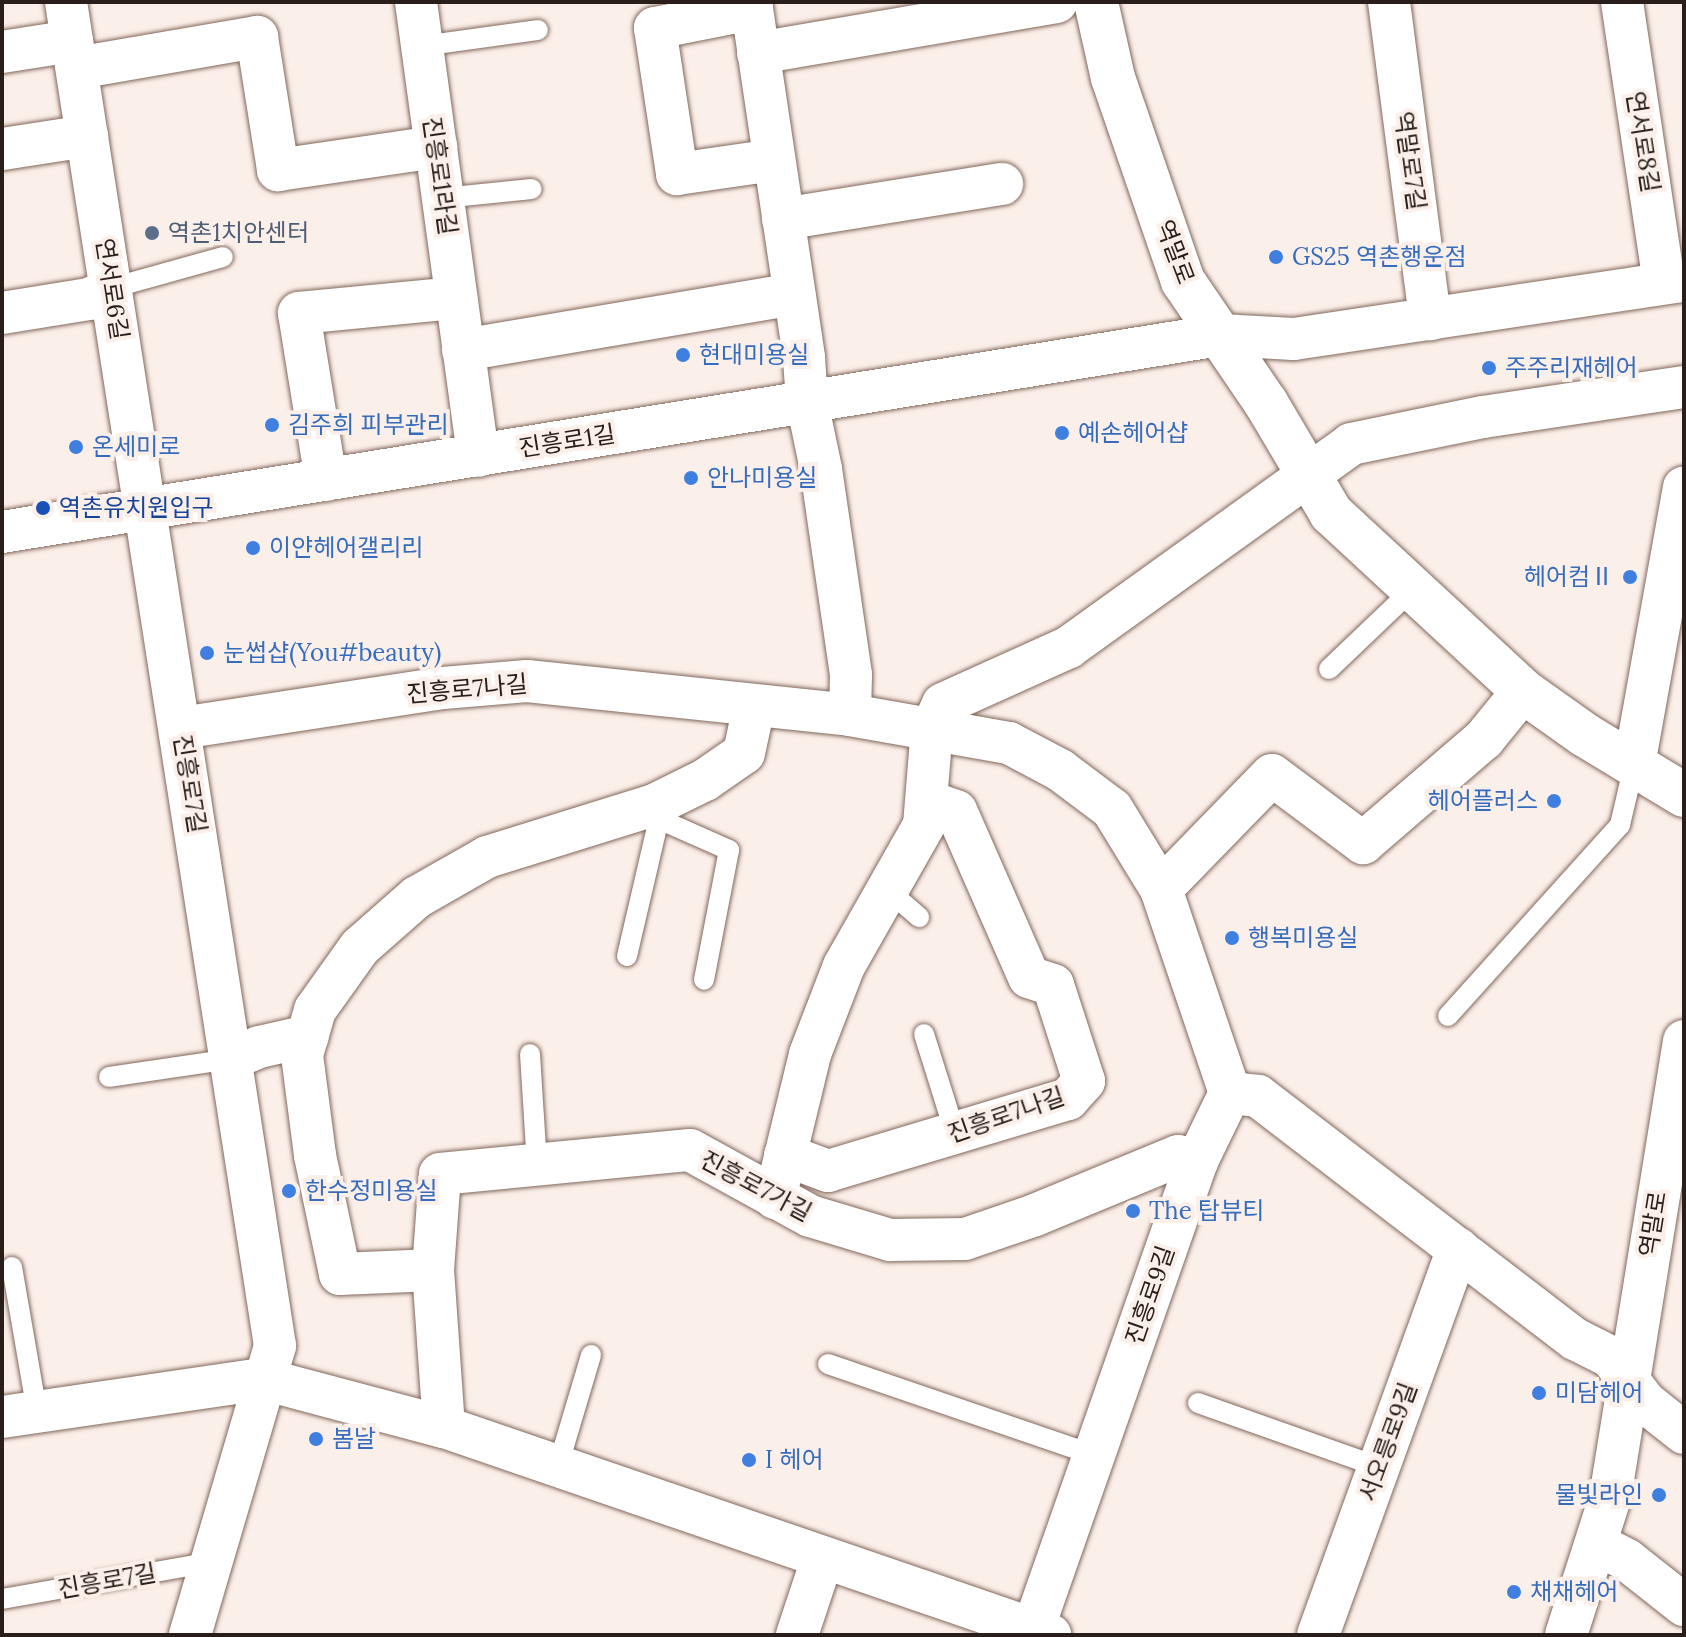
<!DOCTYPE html>
<meta charset="utf-8">
<style>
body{margin:0}
#map{position:relative;width:1686px;height:1637px;overflow:hidden;background:#fbefe9;font-family:Lora,"Noto Sans KR",serif}
div>[style]{position:absolute}
.roads{filter:drop-shadow(0 0 2px #82685b) drop-shadow(0 0 2px #82685b)}
.service>*{height:20px;margin:-10px;padding:0 10px;transform-origin:10px;border-radius:10px;background:#fff}
.minor>*{height:42px;margin:-21px;padding:0 21px;transform-origin:21px;border-radius:21px;background:#fff}
.tertiary>*{height:44px;margin:-22px;padding:0 22px;transform-origin:22px;border-radius:22px;background:#fff}
.dots>*{width:22px;height:22px;translate:-50% -50%;box-sizing:border-box;border:4px solid #fbefe9;border-radius:50%}
span{translate:-50% -50%;white-space:nowrap;text-align:center;line-height:1.15;-webkit-text-stroke:8px #fbefe9;paint-order:stroke}
.street-label{font-size:24px;color:#291e19}
.service-label{font-size:24px;color:#4e5e75}
.left{translate:0 -50%;text-align:left}
.shop-label{font-size:24px;color:#366cbe}
.right{translate:-100% -50%;text-align:right}
.transit-label{font-size:24px;color:#164399}
.frame{position:absolute;inset:0;border:4px solid #291e19;pointer-events:none}
</style>
<div id="map">
<div class="roads">
<div class="service">
<i style="left:422px;top:46px;width:117px;rotate:-7.9deg"></i>
<i style="left:443px;top:198px;width:89px;rotate:-5.8deg"></i>
<i style="left:112px;top:288px;width:115px;rotate:-15.6deg"></i>
<i style="left:1329px;top:669px;width:116px;rotate:-43.6deg"></i>
<i style="left:654px;top:805px;width:23px;rotate:52deg"></i>
<i style="left:668px;top:823px;width:67px;rotate:23.9deg"></i>
<i style="left:729px;top:850px;width:132px;rotate:100.9deg"></i>
<i style="left:889px;top:891px;width:40px;rotate:41deg"></i>
<i style="left:627px;top:956px;width:132px;rotate:-76.9deg"></i>
<i style="left:657px;top:827px;width:22px;rotate:-98deg"></i>
<i style="left:1448px;top:1016px;width:257px;rotate:-48deg"></i>
<i style="left:1620px;top:825px;width:62px;rotate:-76.9deg"></i>
<i style="left:924px;top:1034px;width:104px;rotate:72.6deg"></i>
<i style="left:530px;top:1054px;width:111px;rotate:86.4deg"></i>
<i style="left:109px;top:1077px;width:123px;rotate:-8.4deg"></i>
<i style="left:12px;top:1267px;width:147px;rotate:80.2deg"></i>
<i style="left:828px;top:1364px;width:281px;rotate:18.9deg"></i>
<i style="left:1198px;top:1403px;width:192px;rotate:19.5deg"></i>
<i style="left:558px;top:1466px;width:116px;rotate:-73.4deg"></i>
<i style="left:2px;top:1599px;width:213px;rotate:-10deg"></i>
</div>
<div class="minor">
<i style="left:66px;top:2px;width:1360px;rotate:81.16deg"></i>
<i style="left:275px;top:1346px;width:301px;rotate:106.4deg"></i>
<i style="left:416px;top:2px;width:458px;rotate:82.2deg"></i>
<i style="left:751px;top:2px;width:360px;rotate:81.5deg"></i>
<i style="left:804px;top:358px;width:44px;rotate:86.1deg"></i>
<i style="left:807px;top:402px;width:68px;rotate:78.2deg"></i>
<i style="left:821px;top:469px;width:208px;rotate:81.7deg"></i>
<i style="left:851px;top:675px;width:40px;rotate:91.4deg"></i>
<i style="left:1389px;top:2px;width:320px;rotate:82.6deg"></i>
<i style="left:1622px;top:2px;width:283px;rotate:81.5deg"></i>
<i style="left:752px;top:9px;width:99px;rotate:168.9deg"></i>
<i style="left:655px;top:28px;width:148px;rotate:81.4deg"></i>
<i style="left:677px;top:174px;width:98px;rotate:-8.2deg"></i>
<i style="left:2px;top:52px;width:71px;rotate:-8.9deg"></i>
<i style="left:758px;top:53px;width:303px;rotate:-9.7deg"></i>
<i style="left:77px;top:68px;width:183px;rotate:-9.8deg"></i>
<i style="left:257px;top:37px;width:135px;rotate:81deg"></i>
<i style="left:278px;top:170px;width:160px;rotate:-8.3deg"></i>
<i style="left:2px;top:149px;width:86px;rotate:-8.7deg"></i>
<i style="left:783px;top:219px;width:222px;rotate:-9.1deg"></i>
<i style="left:2px;top:313px;width:88px;rotate:-9.1deg"></i>
<i style="left:89px;top:299px;width:25px;rotate:-26deg"></i>
<i style="left:463px;top:350px;width:336px;rotate:-9.6deg"></i>
<i style="left:326px;top:480px;width:169px;rotate:-99.2deg"></i>
<i style="left:299px;top:313px;width:158px;rotate:-5.5deg"></i>
<i style="left:2px;top:532px;width:1234px;rotate:-9.19deg"></i>
<i style="left:1220px;top:335px;width:74px;rotate:3.1deg"></i>
<i style="left:1294px;top:339px;width:394px;rotate:-8.5deg"></i>
<i style="left:181px;top:728px;width:265px;rotate:-8.7deg"></i>
<i style="left:443px;top:688px;width:84px;rotate:-4.8deg"></i>
<i style="left:527px;top:681px;width:325px;rotate:6deg"></i>
<i style="left:850px;top:715px;width:161px;rotate:10deg"></i>
<i style="left:1009px;top:743px;width:58px;rotate:27.9deg"></i>
<i style="left:1060px;top:770px;width:65px;rotate:36.9deg"></i>
<i style="left:1112px;top:809px;width:94px;rotate:58.5deg"></i>
<i style="left:1161px;top:889px;width:215px;rotate:71.3deg"></i>
<i style="left:1634px;top:765px;width:282px;rotate:-79.8deg"></i>
<i style="left:1161px;top:889px;width:159px;rotate:-45.8deg"></i>
<i style="left:1272px;top:775px;width:114px;rotate:36.8deg"></i>
<i style="left:1363px;top:843px;width:160px;rotate:-40.7deg"></i>
<i style="left:1484px;top:739px;width:62px;rotate:-50.9deg"></i>
<i style="left:231px;top:1059px;width:30px;rotate:-23deg"></i>
<i style="left:259px;top:1047px;width:50px;rotate:-12.7deg"></i>
<i style="left:1230px;top:1093px;width:28px;rotate:6deg"></i>
<i style="left:1258px;top:1096px;width:399px;rotate:37.5deg"></i>
<i style="left:1575px;top:1339px;width:40px;rotate:26.6deg"></i>
<i style="left:1611px;top:1357px;width:56px;rotate:52.9deg"></i>
<i style="left:1645px;top:1402px;width:50px;rotate:38.5deg"></i>
<i style="left:785px;top:1155px;width:46px;rotate:20.4deg"></i>
<i style="left:828px;top:1171px;width:251px;rotate:-16.7deg"></i>
<i style="left:1068px;top:1099px;width:24px;rotate:-48deg"></i>
<i style="left:1084px;top:1081px;width:101px;rotate:-107.9deg"></i>
<i style="left:1053px;top:985px;width:25px;rotate:-162deg"></i>
<i style="left:1029px;top:977px;width:181px;rotate:-113.7deg"></i>
<i style="left:956px;top:811px;width:31px;rotate:-161deg"></i>
<i style="left:775px;top:1198px;width:148px;rotate:-76.3deg"></i>
<i style="left:810px;top:1054px;width:94px;rotate:-68.9deg"></i>
<i style="left:844px;top:966px;width:162px;rotate:-60.4deg"></i>
<i style="left:924px;top:825px;width:98px;rotate:-85.3deg"></i>
<i style="left:932px;top:727px;width:25px;rotate:-64deg"></i>
<i style="left:943px;top:704px;width:138px;rotate:-24.3deg"></i>
<i style="left:1069px;top:647px;width:347px;rotate:-35.7deg"></i>
<i style="left:1351px;top:444px;width:135px;rotate:-11.6deg"></i>
<i style="left:1483px;top:417px;width:203px;rotate:-8.5deg"></i>
<i style="left:433px;top:1270px;width:93px;rotate:177.5deg"></i>
<i style="left:340px;top:1274px;width:122px;rotate:-101.9deg"></i>
<i style="left:315px;top:1155px;width:101px;rotate:-97.4deg"></i>
<i style="left:302px;top:1055px;width:47px;rotate:-73.9deg"></i>
<i style="left:315px;top:1010px;width:77px;rotate:-54.5deg"></i>
<i style="left:360px;top:947px;width:76px;rotate:-41.3deg"></i>
<i style="left:417px;top:897px;width:81px;rotate:-29.7deg"></i>
<i style="left:487px;top:857px;width:175px;rotate:-17.3deg"></i>
<i style="left:654px;top:805px;width:57px;rotate:-26.1deg"></i>
<i style="left:705px;top:780px;width:47px;rotate:-34.7deg"></i>
<i style="left:744px;top:753px;width:48px;rotate:-78deg"></i>
<i style="left:2px;top:1417px;width:264px;rotate:-8.3deg"></i>
<i style="left:263px;top:1379px;width:187px;rotate:14.9deg"></i>
<i style="left:444px;top:1427px;width:641px;rotate:18.94deg"></i>
<i style="left:444px;top:1427px;width:157px;rotate:-94deg"></i>
<i style="left:433px;top:1270px;width:96px;rotate:-85.8deg"></i>
<i style="left:440px;top:1174px;width:251px;rotate:-5.5deg"></i>
<i style="left:690px;top:1150px;width:137px;rotate:28.8deg"></i>
<i style="left:810px;top:1216px;width:84px;rotate:16.7deg"></i>
<i style="left:890px;top:1240px;width:75px;rotate:-0.8deg"></i>
<i style="left:965px;top:1239px;width:74px;rotate:-18.9deg"></i>
<i style="left:1035px;top:1215px;width:155px;rotate:-22.4deg"></i>
<i style="left:1178px;top:1156px;width:20px;rotate:15deg"></i>
<i style="left:1596px;top:1544px;width:35px;rotate:27deg"></i>
<i style="left:1627px;top:1560px;width:73px;rotate:38.3deg"></i>
<i style="left:797px;top:1635px;width:82px;rotate:-71.6deg"></i>
<i style="left:1031px;top:1635px;width:502px;rotate:-70.7deg"></i>
<i style="left:1197px;top:1161px;width:76px;rotate:-64.1deg"></i>
<i style="left:1318px;top:1635px;width:411px;rotate:-70.1deg"></i>
<i style="left:1566px;top:1635px;width:144px;rotate:-72.2deg"></i>
<i style="left:1610px;top:1498px;width:463px;rotate:-80.8deg"></i>
</div>
<div class="tertiary">
<i style="left:1096px;top:2px;width:78px;rotate:77.4deg"></i>
<i style="left:1113px;top:78px;width:215px;rotate:71deg"></i>
<i style="left:1183px;top:281px;width:148px;rotate:55.8deg"></i>
<i style="left:1266px;top:403px;width:128px;rotate:59.4deg"></i>
<i style="left:1331px;top:513px;width:262px;rotate:42.8deg"></i>
<i style="left:1523px;top:691px;width:76px;rotate:35.4deg"></i>
<i style="left:1585px;top:735px;width:116px;rotate:31.2deg"></i>
</div>
</div>
<div class="dots">
<i style="left:152px;top:233px;background:#5c6f8a"></i>
<i style="left:1276px;top:257px;background:#3f7fe0"></i>
<i style="left:683px;top:355px;background:#3f7fe0"></i>
<i style="left:1489px;top:368px;background:#3f7fe0"></i>
<i style="left:272px;top:425px;background:#3f7fe0"></i>
<i style="left:1062px;top:433px;background:#3f7fe0"></i>
<i style="left:76px;top:447px;background:#3f7fe0"></i>
<i style="left:691px;top:478px;background:#3f7fe0"></i>
<i style="left:43px;top:508px;background:#1a4fb4"></i>
<i style="left:253px;top:548px;background:#3f7fe0"></i>
<i style="left:1630px;top:577px;background:#3f7fe0"></i>
<i style="left:207px;top:653px;background:#3f7fe0"></i>
<i style="left:1554px;top:801px;background:#3f7fe0"></i>
<i style="left:1232px;top:938px;background:#3f7fe0"></i>
<i style="left:289px;top:1191px;background:#3f7fe0"></i>
<i style="left:1133px;top:1211px;background:#3f7fe0"></i>
<i style="left:1539px;top:1393px;background:#3f7fe0"></i>
<i style="left:316px;top:1439px;background:#3f7fe0"></i>
<i style="left:749px;top:1460px;background:#3f7fe0"></i>
<i style="left:1659px;top:1495px;background:#3f7fe0"></i>
<i style="left:1514px;top:1592px;background:#3f7fe0"></i>
</div>
<div class="street-label">
<span style="left:1643px;top:142px;rotate:81deg">연서로8길</span>
<span style="left:1410px;top:161px;rotate:82deg">역말로7길</span>
<span style="left:440px;top:176px;rotate:82deg">진흥로1라길</span>
<span style="left:1175px;top:252px;rotate:69deg">역말로</span>
<span style="left:112px;top:289px;rotate:81deg">연서로6길</span>
<span style="left:567px;top:441px;rotate:-9deg">진흥로1길</span>
<span style="left:467px;top:689px;rotate:-5deg">진흥로7나길</span>
<span style="left:190px;top:784px;rotate:81deg">진흥로7길</span>
<span style="left:1006px;top:1115px;rotate:-19deg">진흥로7나길</span>
<span style="left:756px;top:1186px;rotate:28deg">진흥로7가길</span>
<span style="left:1653px;top:1224px;rotate:-81deg">역말로</span>
<span style="left:1150px;top:1295px;rotate:-71deg">진흥로9길</span>
<span style="left:1388px;top:1442px;rotate:-70deg">서오릉로9길</span>
<span style="left:107px;top:1581px;rotate:-10deg">진흥로7길</span>
</div>
<div class="service-label">
<span class="left" style="left:168px;top:233px">역촌1치안센터</span>
</div>
<div class="shop-label">
<span class="left" style="left:1292px;top:257px">GS25 역촌행운점</span>
<span class="left" style="left:699px;top:355px">현대미용실</span>
<span class="left" style="left:1505px;top:368px">주주리재헤어</span>
<span class="left" style="left:288px;top:425px">김주희 피부관리</span>
<span class="left" style="left:1078px;top:433px">예손헤어샵</span>
<span class="left" style="left:92px;top:447px">온세미로</span>
<span class="left" style="left:707px;top:478px">안나미용실</span>
<span class="left" style="left:269px;top:548px">이얀헤어갤리리</span>
<span class="right" style="left:1614px;top:577px">헤어컴Ⅱ</span>
<span class="left" style="left:223px;top:653px">눈썹샵(You#beauty)</span>
<span class="right" style="left:1538px;top:801px">헤어플러스</span>
<span class="left" style="left:1248px;top:938px">행복미용실</span>
<span class="left" style="left:305px;top:1191px">한수정미용실</span>
<span class="left" style="left:1149px;top:1211px">The 탑뷰티</span>
<span class="left" style="left:1555px;top:1393px">미담헤어</span>
<span class="left" style="left:332px;top:1439px">봄날</span>
<span class="left" style="left:765px;top:1460px">I 헤어</span>
<span class="right" style="left:1643px;top:1495px">물빛라인</span>
<span class="left" style="left:1530px;top:1592px">채채헤어</span>
</div>
<div class="transit-label">
<span class="left" style="left:59px;top:508px">역촌유치원입구</span>
</div>
<div class="frame"></div>
</div>
